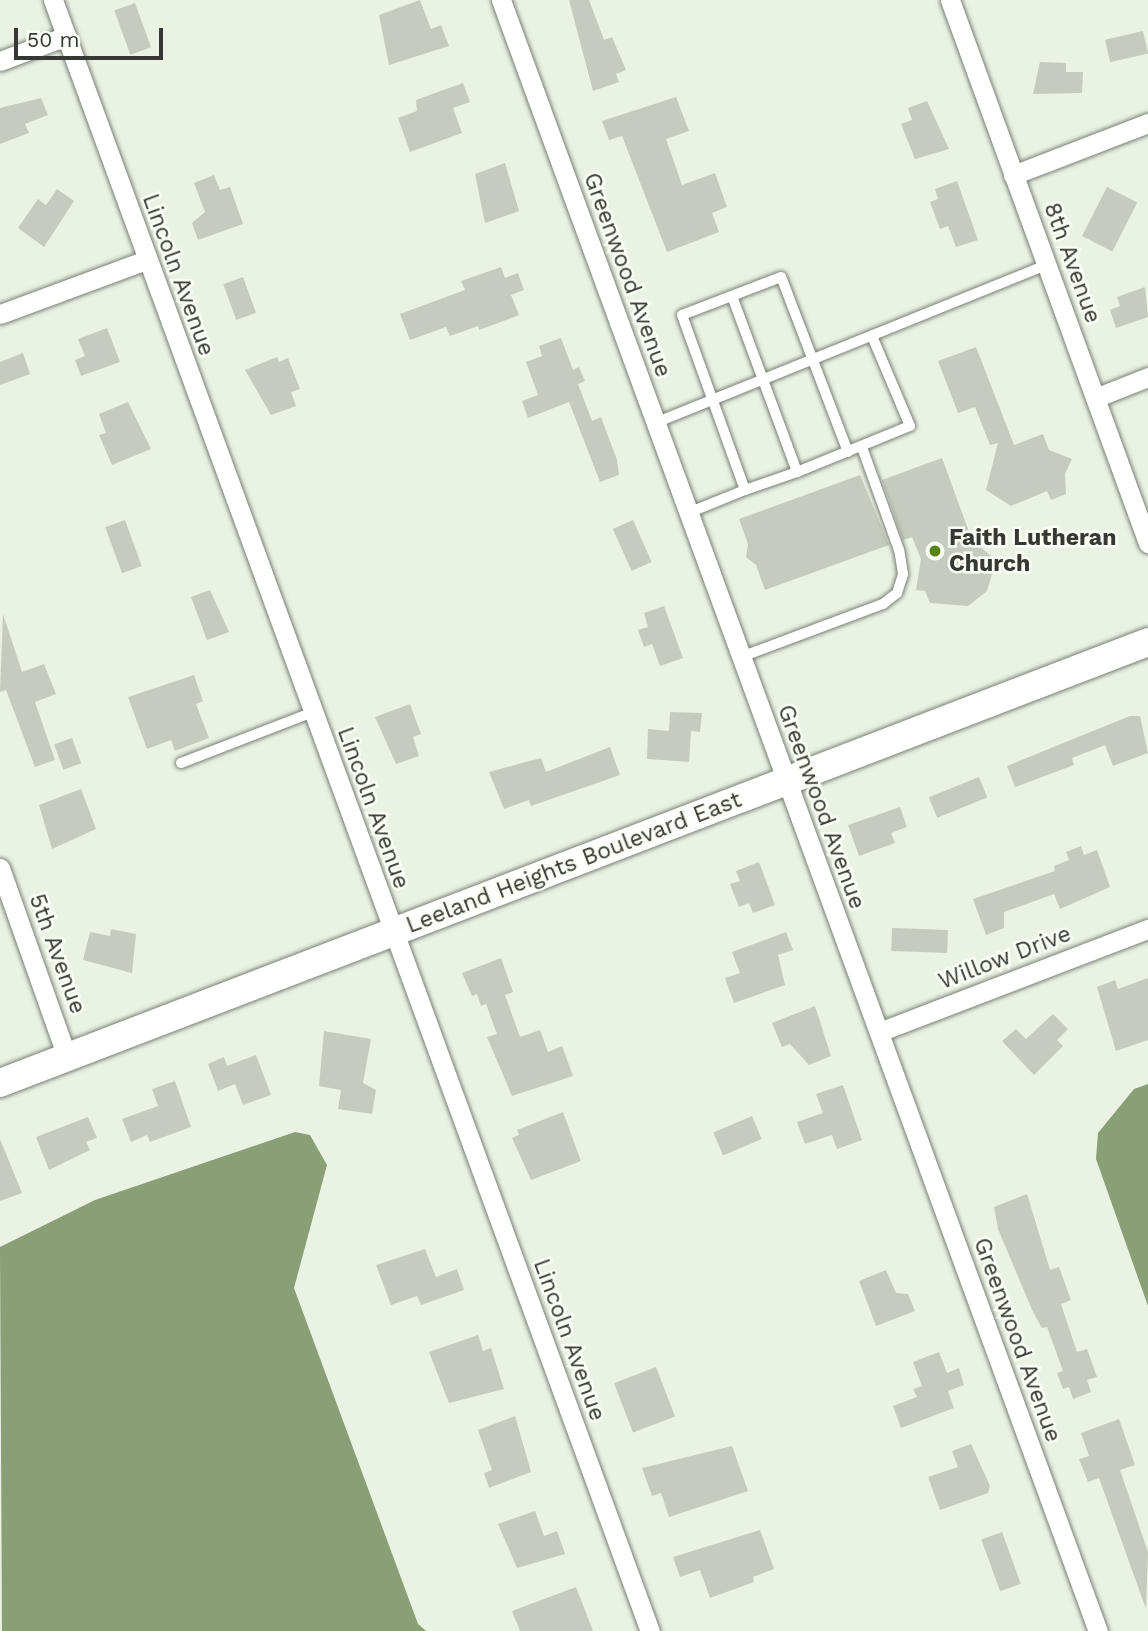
<!DOCTYPE html>
<style>
body{margin:0}
#map{position:relative;width:1148px;height:1631px;overflow:hidden;background:#eaf2e4;font-family:"Work Sans",sans-serif}
div>[style]{position:absolute}
.water>*{inset:0;background:#899f75}
.building>*{inset:0;background:#c5ccbf;transform-origin:0 0}
.roads{filter:drop-shadow(0 0 2px #798074) drop-shadow(0 0 2px #798074)}
.service>*{height:10px;margin:-5px;padding:0 5px;transform-origin:5px;border-radius:5px;background:#fff}
.minor>*{height:19px;margin:-9.5px;padding:0 9.5px;transform-origin:9.5px;border-radius:9.5px;background:#fff}
.secondary>*{height:28px;margin:-14px;padding:0 14px;transform-origin:14px;border-radius:14px;background:#fff}
.dots>*{width:19px;height:19px;translate:-50% -50%;box-sizing:border-box;border:4px solid #f9fff4;border-radius:50%}
span{translate:-50% -50%;white-space:nowrap;text-align:center;line-height:1.15;-webkit-text-stroke:5px #f9fff4;paint-order:stroke}
.street-label{font-size:23px;color:#363833}
.poi-label{font-size:23px;color:#363833;font-weight:700}
.left{translate:0 -50%;text-align:left}
.scale{position:absolute;left:14px;top:28px;width:149px;height:32px;box-sizing:border-box;border:4px solid #363833;border-top:0;padding-left:9px;font-size:21px;line-height:24px;white-space:nowrap;color:#363833;-webkit-text-stroke:5px #f9fff4;paint-order:stroke}
</style>
<div id="map">
<div class="water">
<i style="clip-path:polygon(1148px 1084px,1148px 1306px,1096px 1159px,1098px 1133px,1134px 1089px)"></i>
<i style="clip-path:polygon(295px 1132px,310px 1135px,327px 1165px,294px 1288px,418px 1624px,426px 1631px,2px 1631px,0 1247px,95px 1200px)"></i>
</div>
<div class="building">
<i style="clip-path:polygon(420px 0,431px 29px,441px 25px,449px 46px,389px 65px,379px 15px)"></i>
<i style="clip-path:polygon(569px 0,589px 0,604px 40px,612px 37px,626px 70px,616px 74px,619px 82px,593px 91px)"></i>
<i style="left:135px;top:3px;width:47px;height:22px;rotate:70deg"></i>
<i style="left:1143px;top:31px;width:23px;height:39px;rotate:77deg"></i>
<i style="clip-path:polygon(1040px 62px,1066px 63px,1066px 72px,1083px 72px,1082px 93px,1033px 94px)"></i>
<i style="clip-path:polygon(463px 83px,470px 102px,453px 108px,462px 133px,410px 152px,398px 118px,417px 111px,416px 100px)"></i>
<i style="clip-path:polygon(676px 97px,689px 131px,666px 139px,682px 185px,715px 173px,727px 207px,712px 213px,719px 232px,667px 252px,622px 136px,609px 140px,602px 121px)"></i>
<i style="clip-path:polygon(41px 98px,48px 115px,25px 124px,29px 133px,0 144px,0 108px)"></i>
<i style="clip-path:polygon(927px 101px,949px 149px,915px 159px,901px 124px,912px 120px,908px 108px)"></i>
<i style="clip-path:polygon(505px 163px,519px 211px,485px 223px,475px 174px)"></i>
<i style="clip-path:polygon(214px 175px,220px 190px,230px 187px,243px 224px,198px 240px,192px 223px,205px 212px,194px 183px)"></i>
<i style="clip-path:polygon(957px 181px,978px 240px,956px 247px,948px 226px,940px 229px,930px 202px,938px 199px,935px 189px)"></i>
<i style="left:1107px;top:187px;width:34px;height:55px;rotate:27deg"></i>
<i style="clip-path:polygon(57px 189px,74px 201px,44px 247px,18px 228px,38px 199px,46px 205px)"></i>
<i style="clip-path:polygon(501px 267px,505px 278px,518px 273px,524px 290px,511px 295px,519px 315px,479px 330px,478px 326px,450px 336px,446px 327px,410px 340px,400px 314px,465px 290px,461px 281px)"></i>
<i style="left:243px;top:277px;width:38px;height:21px;rotate:70deg"></i>
<i style="clip-path:polygon(1145px 287px,1148px 317px,1116px 328px,1110px 310px,1120px 306px,1117px 297px)"></i>
<i style="clip-path:polygon(107px 328px,120px 362px,81px 376px,75px 360px,85px 356px,78px 339px)"></i>
<i style="clip-path:polygon(561px 338px,573px 370px,579px 367px,585px 381px,578px 384px,592px 421px,601px 417px,617px 460px,619px 475px,600px 482px,569px 402px,528px 418px,522px 401px,538px 395px,526px 362px,542px 356px,539px 346px)"></i>
<i style="clip-path:polygon(976px 347px,1014px 445px,1043px 434px,1049px 450px,1072px 459px,1065px 474px,1066px 494px,1051px 500px,1047px 491px,1011px 506px,986px 490px,998px 443px,990px 445px,975px 407px,958px 413px,938px 361px)"></i>
<i style="clip-path:polygon(23px 353px,30px 374px,0 385px,0 362px)"></i>
<i style="clip-path:polygon(277px 357px,279px 362px,288px 358px,300px 389px,291px 392px,296px 406px,271px 415px,245px 370px)"></i>
<i style="clip-path:polygon(128px 402px,151px 449px,112px 465px,99px 435px,106px 433px,99px 414px)"></i>
<i style="clip-path:polygon(942px 458px,972px 540px,996px 560px,987px 591px,968px 606px,930px 603px,925px 591px,916px 590px,921px 559px,912px 537px,903px 540px,882px 480px)"></i>
<i style="clip-path:polygon(860px 475px,889px 545px,765px 590px,756px 565px,746px 557px,748px 544px,739px 519px)"></i>
<i style="left:125px;top:520px;width:49px;height:21px;rotate:70deg"></i>
<i style="left:633px;top:520px;width:46px;height:22px;rotate:66deg"></i>
<i style="clip-path:polygon(210px 590px,229px 632px,207px 640px,191px 597px)"></i>
<i style="clip-path:polygon(664px 606px,683px 658px,660px 666px,652px 644px,644px 647px,638px 630px,648px 627px,644px 613px)"></i>
<i style="clip-path:polygon(3px 614px,22px 672px,44px 664px,56px 694px,35px 702px,55px 760px,35px 767px,6px 690px,0 692px)"></i>
<i style="clip-path:polygon(194px 675px,203px 701px,196px 704px,209px 738px,175px 751px,171px 740px,147px 749px,128px 697px)"></i>
<i style="clip-path:polygon(410px 704px,421px 734px,413px 737px,419px 756px,396px 764px,375px 717px)"></i>
<i style="clip-path:polygon(670px 712px,702px 713px,700px 732px,691px 731px,689px 762px,647px 759px,648px 729px,669px 731px)"></i>
<i style="clip-path:polygon(1130px 716px,1140px 716px,1148px 753px,1113px 766px,1105px 745px,1072px 758px,1074px 765px,1015px 787px,1007px 766px)"></i>
<i style="left:72px;top:738px;width:27px;height:19px;rotate:70deg"></i>
<i style="clip-path:polygon(610px 747px,620px 775px,531px 806px,529px 800px,504px 809px,489px 772px,541px 758px,546px 772px)"></i>
<i style="left:979px;top:777px;width:22px;height:54px;rotate:68deg"></i>
<i style="clip-path:polygon(81px 789px,96px 829px,52px 849px,39px 805px)"></i>
<i style="clip-path:polygon(900px 807px,907px 827px,891px 833px,895px 843px,859px 856px,848px 825px)"></i>
<i style="clip-path:polygon(1081px 846px,1084px 855px,1097px 850px,1110px 887px,1060px 909px,1054px 894px,1004px 912px,1004px 928px,986px 935px,973px 899px,1055px 871px,1054px 866px,1069px 860px,1066px 852px)"></i>
<i style="clip-path:polygon(759px 862px,775px 905px,753px 913px,749px 903px,739px 907px,730px 884px,740px 881px,736px 871px)"></i>
<i style="left:892px;top:928px;width:56px;height:23px;rotate:2deg"></i>
<i style="clip-path:polygon(111px 929px,136px 934px,132px 973px,83px 960px,90px 932px,110px 936px)"></i>
<i style="clip-path:polygon(786px 932px,793px 950px,778px 955px,785px 985px,734px 1003px,725px 978px,740px 973px,732px 952px)"></i>
<i style="clip-path:polygon(501px 958px,513px 992px,505px 995px,520px 1037px,540px 1030px,548px 1052px,562px 1046px,573px 1076px,512px 1096px,487px 1037px,497px 1034px,486px 1004px,481px 1006px,477px 994px,472px 996px,462px 973px)"></i>
<i style="clip-path:polygon(1148px 978px,1148px 1040px,1116px 1051px,1097px 987px,1115px 980px,1118px 989px)"></i>
<i style="clip-path:polygon(815px 1006px,831px 1056px,809px 1065px,790px 1044px,782px 1047px,772px 1023px)"></i>
<i style="clip-path:polygon(1053px 1014px,1068px 1029px,1057px 1040px,1063px 1046px,1034px 1075px,1002px 1041px,1016px 1029px,1026px 1039px)"></i>
<i style="clip-path:polygon(324px 1031px,371px 1039px,363px 1083px,376px 1090px,372px 1114px,338px 1109px,341px 1090px,319px 1086px)"></i>
<i style="clip-path:polygon(256px 1055px,271px 1095px,243px 1105px,235px 1084px,218px 1091px,208px 1064px,224px 1057px,227px 1066px)"></i>
<i style="clip-path:polygon(175px 1081px,191px 1127px,150px 1142px,147px 1135px,131px 1142px,122px 1119px,158px 1106px,152px 1089px)"></i>
<i style="clip-path:polygon(843px 1085px,862px 1140px,837px 1149px,832px 1135px,805px 1144px,797px 1122px,823px 1113px,816px 1094px)"></i>
<i style="clip-path:polygon(563px 1112px,581px 1161px,531px 1180px,512px 1138px,519px 1135px,517px 1130px)"></i>
<i style="left:752px;top:1116px;width:25px;height:42px;rotate:67deg"></i>
<i style="clip-path:polygon(88px 1117px,97px 1138px,86px 1142px,90px 1150px,49px 1170px,36px 1137px)"></i>
<i style="clip-path:polygon(0 1139px,22px 1193px,0 1201px)"></i>
<i style="clip-path:polygon(1027px 1194px,1050px 1270px,1059px 1267px,1071px 1300px,1061px 1304px,1077px 1352px,1087px 1349px,1097px 1377px,1087px 1380px,1091px 1392px,1073px 1399px,1069px 1387px,1063px 1389px,1057px 1373px,1063px 1371px,1047px 1327px,1042px 1328px,1033px 1312px,998px 1229px,994px 1207px)"></i>
<i style="clip-path:polygon(425px 1249px,436px 1277px,457px 1269px,464px 1290px,421px 1305px,417px 1296px,391px 1305px,376px 1265px)"></i>
<i style="clip-path:polygon(886px 1270px,896px 1293px,908px 1294px,915px 1311px,876px 1326px,859px 1281px)"></i>
<i style="clip-path:polygon(478px 1335px,483px 1351px,491px 1348px,504px 1389px,449px 1403px,429px 1352px)"></i>
<i style="clip-path:polygon(939px 1352px,947px 1373px,959px 1368px,964px 1385px,948px 1391px,954px 1408px,901px 1428px,893px 1406px,917px 1397px,913px 1389px,922px 1386px,913px 1362px)"></i>
<i style="left:656px;top:1367px;width:53px;height:45px;rotate:69deg"></i>
<i style="clip-path:polygon(515px 1416px,531px 1472px,489px 1488px,484px 1473px,492px 1470px,478px 1430px)"></i>
<i style="clip-path:polygon(1119px 1419px,1135px 1465px,1120px 1470px,1148px 1552px,1146px 1609px,1099px 1478px,1088px 1482px,1079px 1459px,1089px 1456px,1081px 1433px)"></i>
<i style="clip-path:polygon(971px 1444px,990px 1486px,988px 1493px,940px 1510px,928px 1477px,958px 1467px,952px 1451px)"></i>
<i style="clip-path:polygon(732px 1446px,748px 1491px,669px 1517px,661px 1493px,652px 1496px,642px 1468px)"></i>
<i style="clip-path:polygon(535px 1511px,544px 1536px,557px 1531px,565px 1554px,517px 1568px,498px 1524px)"></i>
<i style="clip-path:polygon(760px 1530px,774px 1569px,753px 1577px,754px 1582px,710px 1598px,700px 1570px,680px 1577px,673px 1557px)"></i>
<i style="left:1002px;top:1532px;width:55px;height:22px;rotate:70deg"></i>
<i style="clip-path:polygon(576px 1587px,593px 1631px,520px 1631px,512px 1611px)"></i>
</div>
<div class="roads">
<div class="service">
<i style="left:732px;top:296px;width:188px;rotate:69.7deg"></i>
<i style="left:655px;top:423px;width:423px;rotate:-22deg"></i>
<i style="left:848px;top:452px;width:187px;rotate:-110.9deg"></i>
<i style="left:781px;top:277px;width:106px;rotate:159deg"></i>
<i style="left:682px;top:315px;width:186px;rotate:70.2deg"></i>
<i style="left:745px;top:490px;width:55px;rotate:-19.1deg"></i>
<i style="left:797px;top:472px;width:122px;rotate:-22.2deg"></i>
<i style="left:910px;top:426px;width:98px;rotate:-112.9deg"></i>
<i style="left:688px;top:513px;width:61px;rotate:-22deg"></i>
<i style="left:741px;top:657px;width:152px;rotate:-20.5deg"></i>
<i style="left:883px;top:604px;width:18px;rotate:-38deg"></i>
<i style="left:897px;top:593px;width:20px;rotate:-72deg"></i>
<i style="left:903px;top:574px;width:24px;rotate:-99deg"></i>
<i style="left:899px;top:550px;width:109px;rotate:-109.8deg"></i>
<i style="left:181px;top:763px;width:142px;rotate:-21.1deg"></i>
</div>
<div class="minor">
<i style="left:53px;top:0;width:1737px;rotate:69.9deg"></i>
<i style="left:501px;top:0;width:1737px;rotate:69.9deg"></i>
<i style="left:950px;top:0;width:578px;rotate:69.97deg"></i>
<i style="left:0;top:61px;width:71px;rotate:-20.7deg"></i>
<i style="left:1013px;top:175px;width:145px;rotate:-21.1deg"></i>
<i style="left:0;top:314px;width:156px;rotate:-20.3deg"></i>
<i style="left:1095px;top:398px;width:57px;rotate:-21.6deg"></i>
<i style="left:0;top:868px;width:201px;rotate:70.5deg"></i>
<i style="left:879px;top:1032px;width:288px;rotate:-21deg"></i>
</div>
<div class="secondary">
<i style="left:0;top:1083px;width:1230px;rotate:-21.01deg"></i>
</div>
</div>
<div class="dots">
<i style="left:935px;top:551px;background:#568412"></i>
</div>
<div class="street-label">
<span style="left:1072px;top:263px;rotate:70deg">8th Avenue</span>
<span style="left:178px;top:275px;rotate:70deg">Lincoln Avenue</span>
<span style="left:627px;top:275px;rotate:70deg">Greenwood Avenue</span>
<span style="left:821px;top:807px;rotate:70deg">Greenwood Avenue</span>
<span style="left:373px;top:808px;rotate:70deg">Lincoln Avenue</span>
<span style="left:574px;top:863px;rotate:-21deg">Leeland Heights Boulevard East</span>
<span style="left:57px;top:954px;rotate:70deg">5th Avenue</span>
<span style="left:1005px;top:958px;rotate:-21deg">Willow Drive</span>
<span style="left:569px;top:1340px;rotate:70deg">Lincoln Avenue</span>
<span style="left:1017px;top:1340px;rotate:70deg">Greenwood Avenue</span>
</div>
<div class="poi-label">
<span class="left" style="left:949px;top:551px">Faith Lutheran<br>Church</span>
</div>
<div class="scale">50 m</div>
</div>
